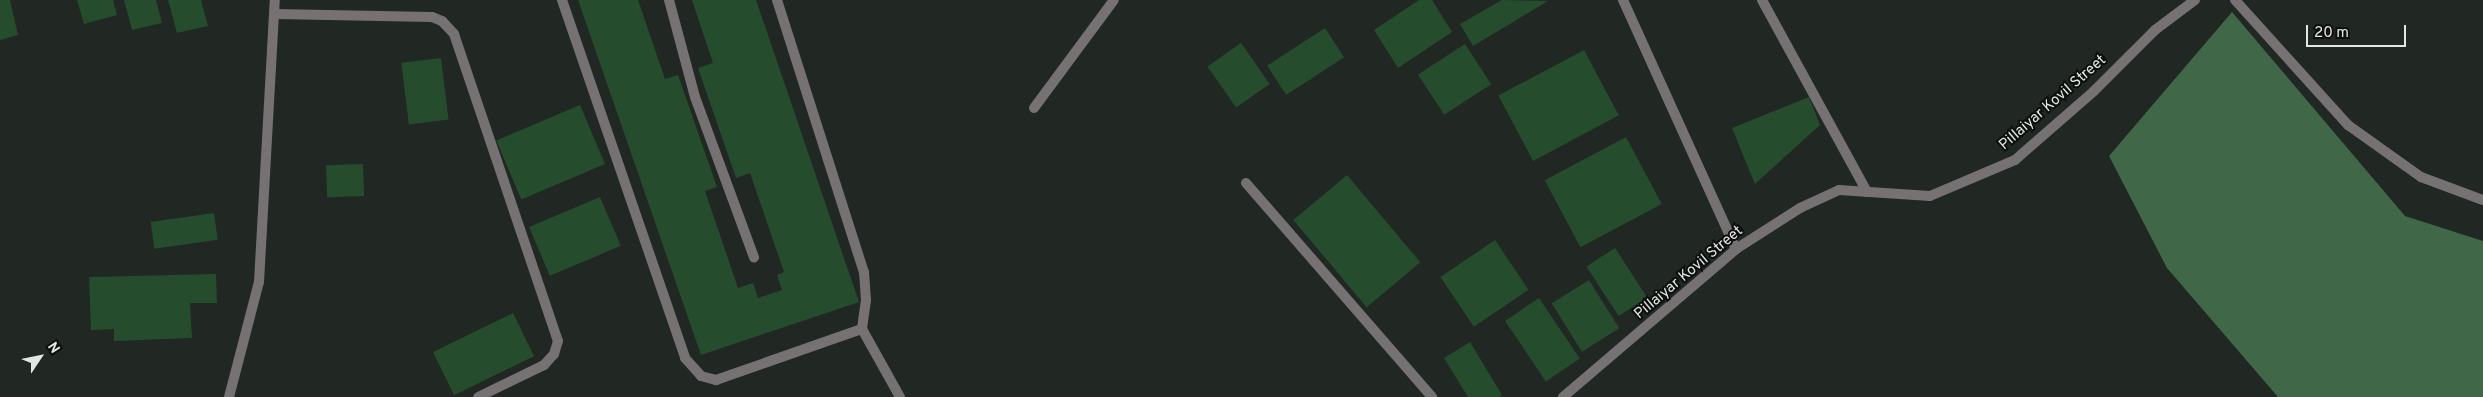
<!DOCTYPE html>
<style>
body{margin:0}
#map{position:relative;width:2483px;height:397px;overflow:hidden;background:#212722;font-family:Overpass,sans-serif}
div>[style]{position:absolute}
.water>*{inset:0;background:#406747}
.building>*{inset:0;background:#264c2e;transform-origin:0 0}
.service>*{height:10px;margin:-5px;padding:0 5px;transform-origin:5px;border-radius:5px;background:#767173}
.minor>*{height:10px;margin:-5px;padding:0 5px;transform-origin:5px;border-radius:5px;background:#767173}
.tertiary>*{height:10px;margin:-5px;padding:0 5px;transform-origin:5px;border-radius:5px;background:#767173}
span{translate:-50% -50%;white-space:nowrap;text-align:center;line-height:1.15;-webkit-text-stroke:4px #0c0f0d;paint-order:stroke}
.street-label{font-size:15px;color:#e3e7e4}
.north{position:absolute;left:15px;top:332px;width:50px;height:50px;-webkit-text-stroke:4px #0c0f0d;paint-order:stroke;rotate:56deg;font-size:14px;font-weight:700;line-height:20px;text-align:center;color:#e3e7e4}
.north::after{content:'';display:block;margin:auto;width:18px;height:22px;background:#e3e7e4;clip-path:polygon(50% 0,100% 100%,50% 72%,0 100%)}
.scale{position:absolute;left:2306px;top:25px;width:100px;height:22px;box-sizing:border-box;border:2px solid #e3e7e4;border-top:0;padding-left:6px;font-size:15px;line-height:18px;white-space:nowrap;color:#e3e7e4;-webkit-text-stroke:4px #0c0f0d;paint-order:stroke}
</style>
<div id="map">
<div class="water">
<i style="clip-path:polygon(2232px 12px,2405px 216px,2483px 241px,2483px 397px,2278px 397px,2167px 268px,2109px 156px)"></i>
</div>
<div class="building">
<i style="clip-path:polygon(0 0,10px 0,18px 35px,0 40px)"></i>
<i style="clip-path:polygon(77px 0,113px 0,117px 15px,84px 24px)"></i>
<i style="clip-path:polygon(124px 0,156px 0,162px 23px,132px 30px)"></i>
<i style="clip-path:polygon(168px 0,201px 0,208px 26px,177px 33px)"></i>
<i style="clip-path:polygon(578px 0,638px 0,665px 79px,678px 75px,717px 187px,705px 191px,738px 288px,753px 283px,758px 298px,782px 290px,777px 275px,784px 272px,750px 173px,736px 178px,698px 68px,713px 63px,692px 0,756px 0,859px 302px,701px 355px)"></i>
<i style="clip-path:polygon(1419px 0,1432px 0,1452px 32px,1398px 68px,1374px 30px)"></i>
<i style="clip-path:polygon(1502px 0,1548px 1px,1473px 46px,1460px 24px)"></i>
<i style="left:1325px;top:28px;width:35px;height:69px;rotate:57deg"></i>
<i style="left:1241px;top:43px;width:50px;height:41px;rotate:55deg"></i>
<i style="left:1465px;top:44px;width:48px;height:56px;rotate:57deg"></i>
<i style="left:1584px;top:50px;width:74px;height:97px;rotate:62deg"></i>
<i style="left:441px;top:58px;width:62px;height:40px;rotate:83deg"></i>
<i style="clip-path:polygon(1809px 97px,1820px 125px,1755px 184px,1732px 128px)"></i>
<i style="left:580px;top:105px;width:64px;height:91px;rotate:67deg"></i>
<i style="left:1626px;top:137px;width:76px;height:92px;rotate:62deg"></i>
<i style="left:363px;top:164px;width:32px;height:37px;rotate:88deg"></i>
<i style="left:1347px;top:175px;width:114px;height:70px;rotate:50deg"></i>
<i style="left:600px;top:197px;width:53px;height:77px;rotate:67deg"></i>
<i style="left:214px;top:213px;width:27px;height:64px;rotate:82deg"></i>
<i style="left:1495px;top:240px;width:60px;height:66px;rotate:56deg"></i>
<i style="left:1615px;top:248px;width:59px;height:34px;rotate:57deg"></i>
<i style="clip-path:polygon(216px 274px,217px 303px,190px 303px,192px 338px,114px 341px,114px 329px,91px 330px,89px 277px)"></i>
<i style="left:1589px;top:280px;width:57px;height:44px;rotate:58deg"></i>
<i style="left:1539px;top:298px;width:73px;height:41px;rotate:56deg"></i>
<i style="left:513px;top:313px;width:48px;height:89px;rotate:64deg"></i>
<i style="clip-path:polygon(1470px 342px,1502px 395px,1499px 397px,1468px 397px,1444px 358px)"></i>
</div>
<div class="service">
<i style="left:2235px;top:0;width:169px;rotate:47.9deg"></i>
<i style="left:2348px;top:125px;width:90px;rotate:35.5deg"></i>
<i style="left:2421px;top:177px;width:66px;rotate:20.4deg"></i>
</div>
<div class="minor">
<i style="left:562px;top:0;width:379px;rotate:71deg"></i>
<i style="left:685px;top:358px;width:24px;rotate:48deg"></i>
<i style="left:701px;top:376px;width:16px;rotate:15deg"></i>
<i style="left:716px;top:380px;width:155px;rotate:-19.3deg"></i>
<i style="left:669px;top:0;width:100px;rotate:75deg"></i>
<i style="left:695px;top:97px;width:171px;rotate:69.8deg"></i>
<i style="left:777px;top:0;width:286px;rotate:72.3deg"></i>
<i style="left:864px;top:272px;width:28px;rotate:86deg"></i>
<i style="left:866px;top:300px;width:29px;rotate:98deg"></i>
<i style="left:862px;top:329px;width:78px;rotate:60.8deg"></i>
<i style="left:1623px;top:0;width:273px;rotate:65.6deg"></i>
<i style="left:1762px;top:0;width:219px;rotate:61.3deg"></i>
<i style="left:275px;top:14px;width:157px;rotate:1.1deg"></i>
<i style="left:432px;top:17px;width:11px;rotate:22deg"></i>
<i style="left:442px;top:21px;width:18px;rotate:47deg"></i>
<i style="left:454px;top:34px;width:324px;rotate:71.3deg"></i>
<i style="left:558px;top:341px;width:14px;rotate:107deg"></i>
<i style="left:554px;top:354px;width:15px;rotate:132deg"></i>
<i style="left:544px;top:365px;width:73px;rotate:154.1deg"></i>
<i style="left:1034px;top:108px;width:134px;rotate:-53.5deg"></i>
<i style="left:1246px;top:183px;width:284px;rotate:49deg"></i>
<i style="left:229px;top:397px;width:119px;rotate:-75.4deg"></i>
<i style="left:259px;top:282px;width:282px;rotate:-86.8deg"></i>
</div>
<div class="tertiary">
<i style="left:1563px;top:397px;width:228px;rotate:-40.5deg"></i>
<i style="left:1736px;top:249px;width:76px;rotate:-32.6deg"></i>
<i style="left:1800px;top:208px;width:43px;rotate:-24.8deg"></i>
<i style="left:1839px;top:190px;width:91px;rotate:3.8deg"></i>
<i style="left:1930px;top:196px;width:92px;rotate:-23deg"></i>
<i style="left:2015px;top:160px;width:105px;rotate:-41.1deg"></i>
<i style="left:2094px;top:91px;width:86px;rotate:-45deg"></i>
<i style="left:2155px;top:30px;width:50px;rotate:-36.9deg"></i>
</div>
<div class="street-label">
<span style="left:2053px;top:103px;rotate:-41deg">Pillaiyar Kovil Street</span>
<span style="left:1689px;top:273px;rotate:-40deg">Pillaiyar Kovil Street</span>
</div>
<div class="north">N</div>
<div class="scale">20 m</div>
</div>
